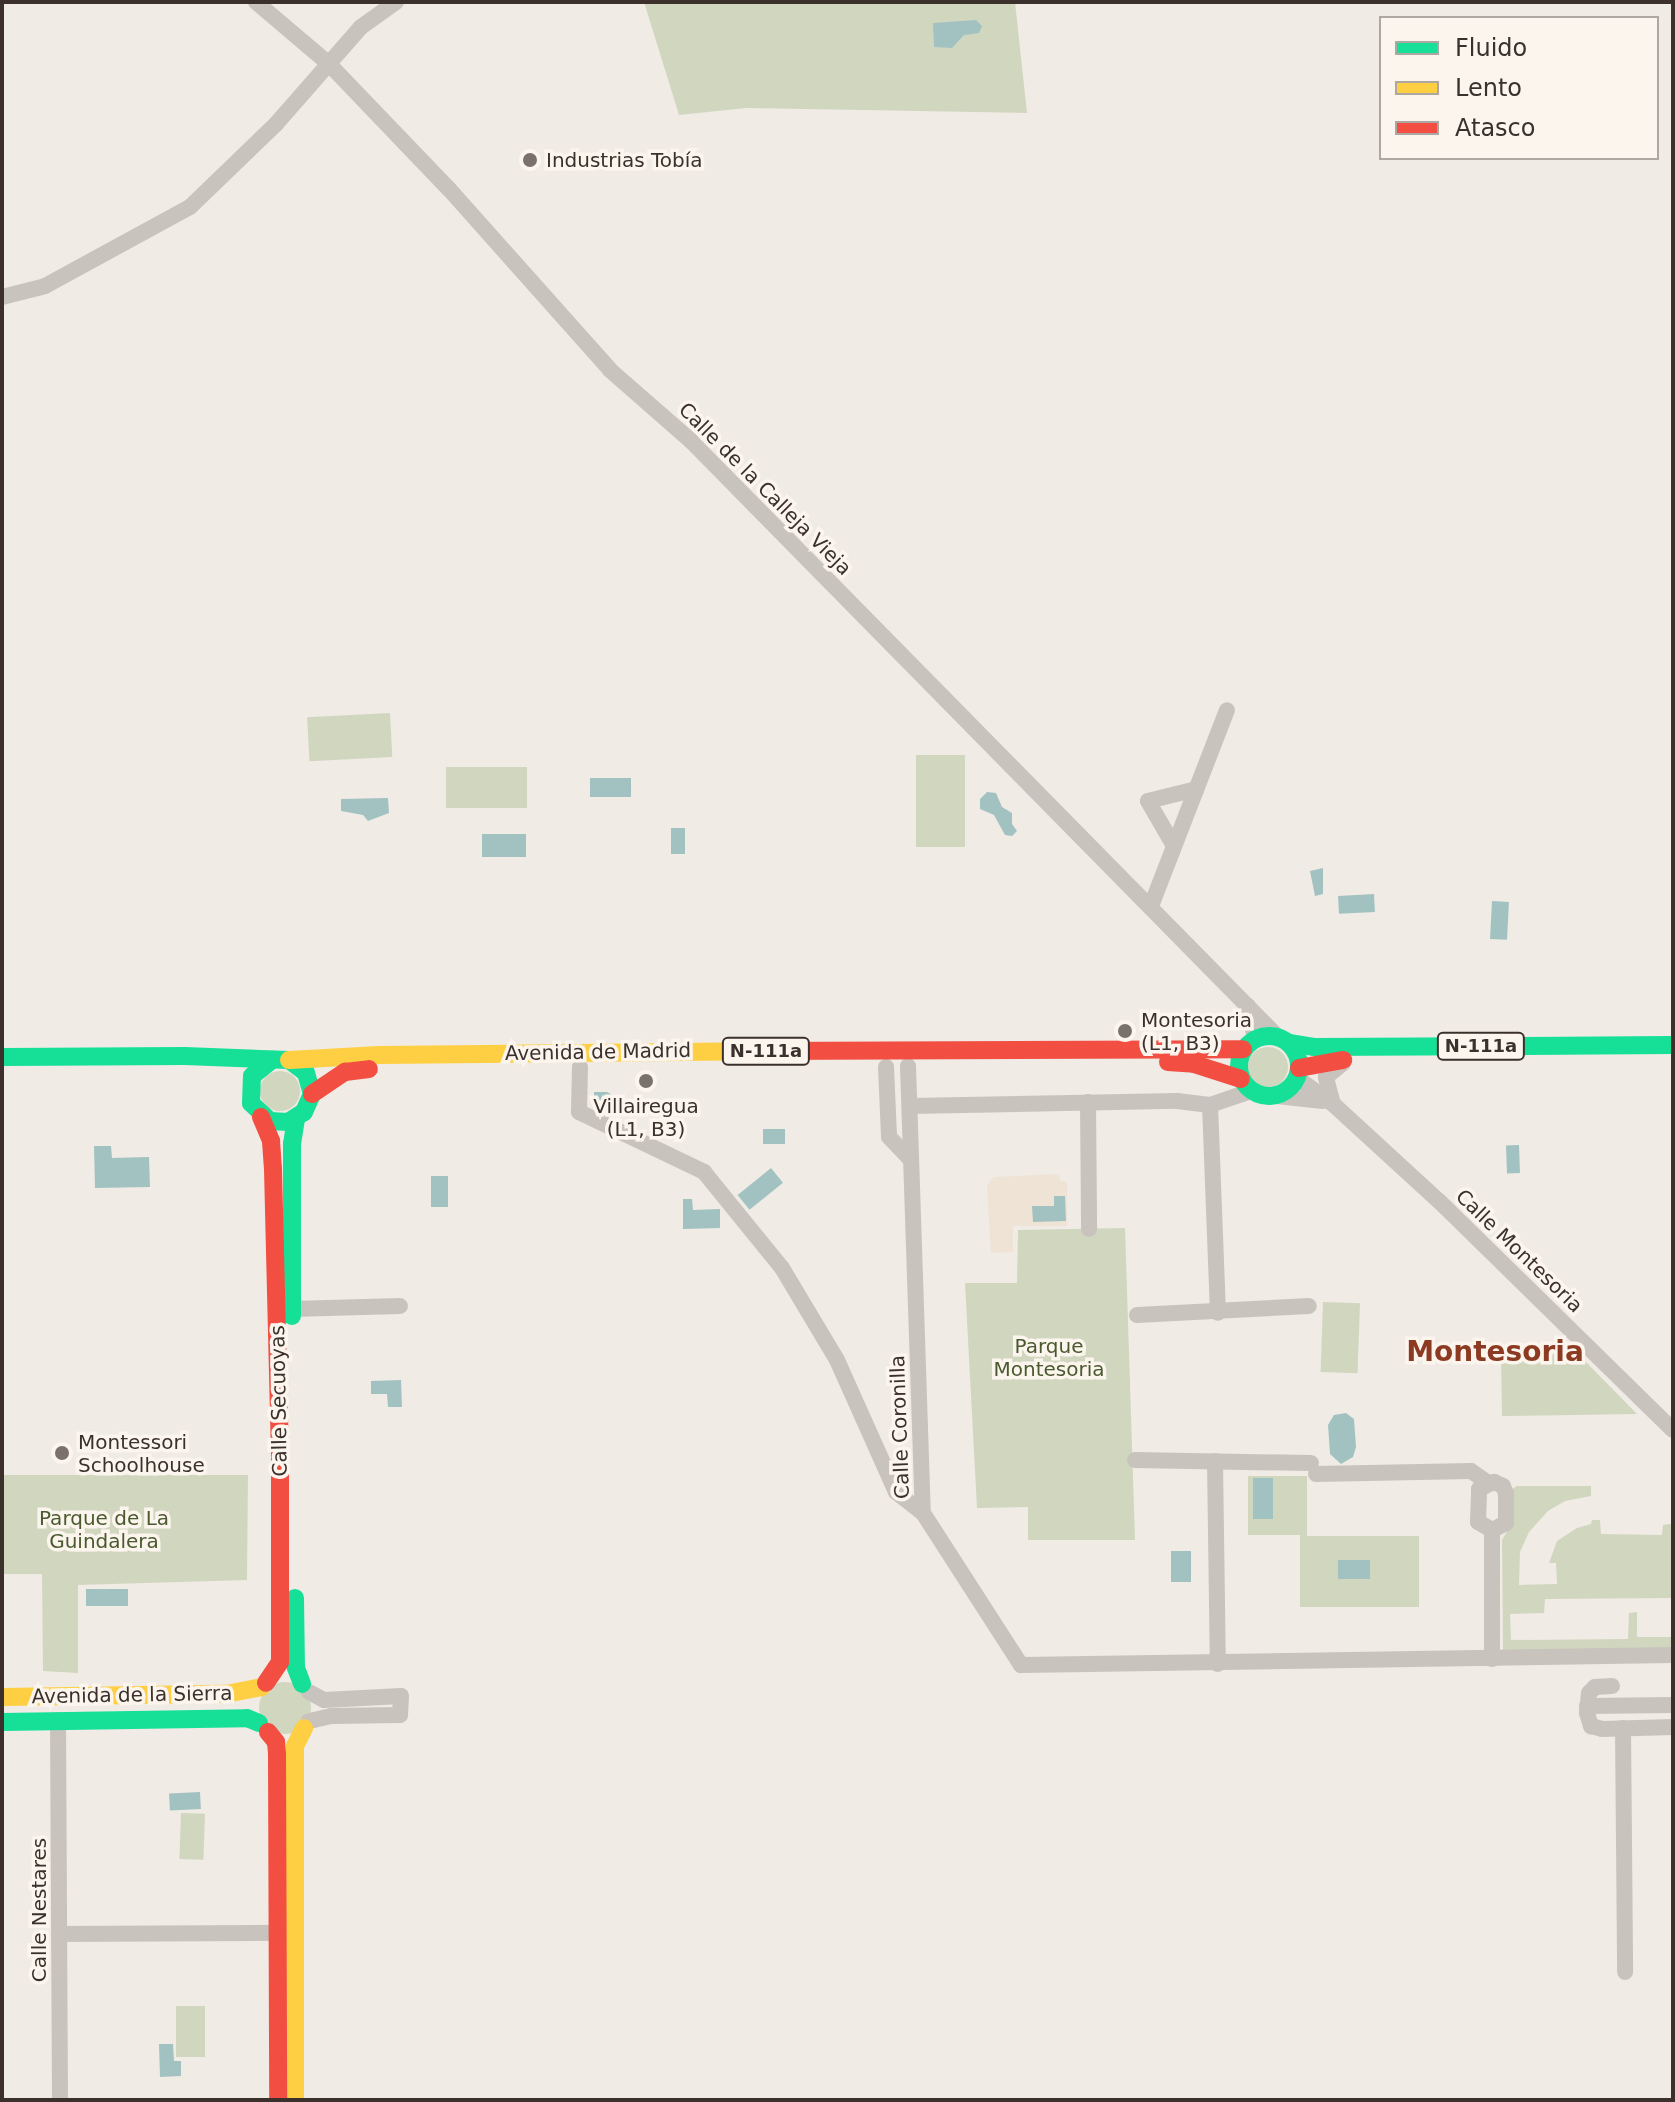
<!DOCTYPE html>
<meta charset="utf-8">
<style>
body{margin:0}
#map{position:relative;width:1675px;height:2102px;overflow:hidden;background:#f0ebe5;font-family:"DejaVu Sans",sans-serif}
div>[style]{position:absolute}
.green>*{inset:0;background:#d1d6bf;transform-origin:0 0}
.round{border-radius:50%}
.plaza>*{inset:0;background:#eee3d5}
.water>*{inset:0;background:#a1c2c1;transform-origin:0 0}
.street>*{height:16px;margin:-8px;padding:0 8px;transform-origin:8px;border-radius:8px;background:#c9c3be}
.fast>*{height:18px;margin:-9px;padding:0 9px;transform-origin:9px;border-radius:9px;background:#16e098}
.fast>.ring{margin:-9px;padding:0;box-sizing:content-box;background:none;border:18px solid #16e098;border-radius:50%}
.slow>*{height:18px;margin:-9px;padding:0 9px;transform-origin:9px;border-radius:9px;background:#ffcf43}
.jam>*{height:18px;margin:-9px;padding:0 9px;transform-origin:9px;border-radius:9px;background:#f24e42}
.dots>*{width:22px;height:22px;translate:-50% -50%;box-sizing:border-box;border:4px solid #fbf5ee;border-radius:50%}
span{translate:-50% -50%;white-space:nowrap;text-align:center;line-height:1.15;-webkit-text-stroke:7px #fbf5ee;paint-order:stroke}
.shield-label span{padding:2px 6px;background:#fbf5ee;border:2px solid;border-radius:6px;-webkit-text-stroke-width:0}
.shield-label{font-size:18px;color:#3b302b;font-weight:700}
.poi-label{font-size:20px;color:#3b302b}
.left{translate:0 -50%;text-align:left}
.street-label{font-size:20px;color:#3b302b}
.park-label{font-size:20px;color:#4a5a2e}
.district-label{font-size:28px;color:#8c3b22;font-weight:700}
.frame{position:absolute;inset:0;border:4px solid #3b302b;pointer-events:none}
.legend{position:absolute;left:1379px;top:16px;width:280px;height:144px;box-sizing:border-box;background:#fbf5ee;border:2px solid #aea6a0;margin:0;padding:10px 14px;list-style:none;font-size:24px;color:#3b302b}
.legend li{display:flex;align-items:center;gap:16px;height:40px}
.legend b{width:40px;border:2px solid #aea6a0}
</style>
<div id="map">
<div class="green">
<i style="clip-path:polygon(644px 2px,1015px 2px,1027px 113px,746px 108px,679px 115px)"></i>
<i style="left:390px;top:713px;width:44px;height:83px;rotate:87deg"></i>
<i style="left:916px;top:755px;width:49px;height:92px"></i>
<i style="left:527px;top:767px;width:41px;height:81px;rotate:90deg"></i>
<i class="round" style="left:1248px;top:1047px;width:40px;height:40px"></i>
<i class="round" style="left:260px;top:1071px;width:40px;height:40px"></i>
<i style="clip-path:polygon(1125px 1228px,1135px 1540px,1028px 1540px,1028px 1507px,977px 1508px,965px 1283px,1017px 1283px,1018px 1230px)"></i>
<i style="left:1323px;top:1302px;width:37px;height:70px;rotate:2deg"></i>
<i style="clip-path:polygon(1578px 1354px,1637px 1414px,1502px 1416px,1501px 1355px)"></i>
<i style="clip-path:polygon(2px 1475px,248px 1475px,247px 1580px,78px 1585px,78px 1673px,43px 1671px,42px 1574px,2px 1574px)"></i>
<i style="clip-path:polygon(1248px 1476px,1307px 1476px,1307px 1536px,1419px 1536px,1419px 1607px,1300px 1607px,1300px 1535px,1248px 1535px)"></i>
<i style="clip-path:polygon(1517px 1486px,1591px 1486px,1591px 1496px,1565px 1501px,1548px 1511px,1529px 1532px,1520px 1552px,1519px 1585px,1557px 1584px,1556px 1563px,1549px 1563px,1557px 1541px,1577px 1528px,1591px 1524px,1592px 1520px,1600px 1520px,1601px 1534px,1662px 1535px,1663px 1525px,1670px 1524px,1673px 1525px,1673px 1598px,1545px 1599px,1544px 1613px,1510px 1614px,1511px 1640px,1628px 1639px,1629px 1613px,1637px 1612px,1637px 1637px,1673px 1637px,1673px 1652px,1503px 1651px,1502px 1540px,1509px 1528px,1511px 1490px)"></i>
<i class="round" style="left:259px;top:1682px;width:52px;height:52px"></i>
<i style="left:181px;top:1813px;width:24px;height:46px;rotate:2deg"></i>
<i style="left:176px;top:2006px;width:29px;height:51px"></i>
</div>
<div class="plaza">
<i style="clip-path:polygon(1059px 1174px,1060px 1181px,1067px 1182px,1067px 1226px,1013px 1226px,1013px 1252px,991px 1253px,987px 1185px,994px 1177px)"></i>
</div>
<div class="water">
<i style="clip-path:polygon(976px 20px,982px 26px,979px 33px,964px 35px,952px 48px,934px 47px,933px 23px)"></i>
<i style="left:590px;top:778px;width:41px;height:19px"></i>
<i style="clip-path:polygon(987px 792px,996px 793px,1002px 807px,1012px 813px,1012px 824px,1017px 831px,1012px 836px,1005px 835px,994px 815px,980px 809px,980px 799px)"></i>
<i style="clip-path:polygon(388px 798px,389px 813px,368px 821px,363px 815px,341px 811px,341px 799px)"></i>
<i style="left:671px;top:828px;width:14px;height:26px"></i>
<i style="left:482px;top:834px;width:44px;height:23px"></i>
<i style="clip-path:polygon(1323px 868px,1323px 894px,1315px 896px,1310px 871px)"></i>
<i style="left:1374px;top:894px;width:18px;height:36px;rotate:87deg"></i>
<i style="left:1492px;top:901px;width:17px;height:38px;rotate:3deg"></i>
<i style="clip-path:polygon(594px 1092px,607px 1092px,615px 1096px,616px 1108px,605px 1113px,594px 1108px)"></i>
<i style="left:785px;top:1129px;width:15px;height:22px;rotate:90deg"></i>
<i style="left:1519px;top:1145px;width:28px;height:13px;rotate:88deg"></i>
<i style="clip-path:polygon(94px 1146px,111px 1146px,112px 1158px,149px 1157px,150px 1187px,95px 1188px)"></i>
<i style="left:771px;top:1168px;width:19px;height:43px;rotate:51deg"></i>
<i style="left:431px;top:1176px;width:17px;height:31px"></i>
<i style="clip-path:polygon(1054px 1196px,1065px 1196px,1066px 1221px,1033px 1222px,1032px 1206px,1054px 1206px)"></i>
<i style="clip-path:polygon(683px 1199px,692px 1199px,693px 1210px,720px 1209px,720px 1228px,683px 1229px)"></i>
<i style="clip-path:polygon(401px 1380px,402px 1407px,388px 1407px,387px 1394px,371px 1394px,371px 1381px)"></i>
<i style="clip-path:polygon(1346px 1413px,1354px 1419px,1356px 1447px,1353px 1457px,1341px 1464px,1330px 1454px,1328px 1425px,1334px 1415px)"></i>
<i style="left:1253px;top:1478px;width:20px;height:41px"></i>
<i style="left:1171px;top:1551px;width:20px;height:31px"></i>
<i style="left:1370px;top:1560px;width:19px;height:32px;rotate:90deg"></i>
<i style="left:128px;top:1589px;width:17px;height:42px;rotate:90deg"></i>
<i style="left:200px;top:1792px;width:17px;height:31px;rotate:87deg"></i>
<i style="clip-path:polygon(159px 2044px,173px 2044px,174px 2061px,181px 2061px,181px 2076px,160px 2077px)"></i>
</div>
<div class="street">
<i style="left:256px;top:2px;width:96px;rotate:40.3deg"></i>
<i style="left:329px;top:64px;width:173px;rotate:46.2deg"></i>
<i style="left:449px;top:189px;width:242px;rotate:48.3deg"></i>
<i style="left:610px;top:370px;width:108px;rotate:41.2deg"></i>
<i style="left:691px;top:441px;width:837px;rotate:45.44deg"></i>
<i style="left:2px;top:297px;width:44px;rotate:-14.3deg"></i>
<i style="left:45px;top:286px;width:165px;rotate:-28.6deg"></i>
<i style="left:190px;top:207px;width:120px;rotate:-44deg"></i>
<i style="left:276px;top:124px;width:129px;rotate:-48.8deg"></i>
<i style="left:361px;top:27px;width:43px;rotate:-35.5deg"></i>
<i style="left:1174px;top:846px;width:52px;rotate:-120deg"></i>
<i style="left:1148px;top:801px;width:50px;rotate:-13.8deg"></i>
<i style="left:1151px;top:906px;width:210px;rotate:-68.8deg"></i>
<i style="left:1248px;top:1006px;width:34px;rotate:78deg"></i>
<i style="left:908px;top:1066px;width:447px;rotate:88.1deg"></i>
<i style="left:923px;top:1513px;width:181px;rotate:57.2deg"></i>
<i style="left:1021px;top:1665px;width:652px;rotate:-0.88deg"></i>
<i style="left:580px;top:1067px;width:45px;rotate:91.3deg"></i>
<i style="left:579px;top:1112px;width:139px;rotate:25.6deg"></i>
<i style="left:704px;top:1172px;width:124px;rotate:50.9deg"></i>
<i style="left:782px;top:1268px;width:107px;rotate:59.1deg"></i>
<i style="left:837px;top:1360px;width:145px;rotate:65.9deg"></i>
<i style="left:896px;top:1492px;width:34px;rotate:38deg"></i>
<i style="left:886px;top:1067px;width:70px;rotate:87.5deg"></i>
<i style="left:889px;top:1137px;width:30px;rotate:46deg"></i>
<i style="left:1297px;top:1078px;width:44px;rotate:35.8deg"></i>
<i style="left:1333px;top:1104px;width:144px;rotate:42.5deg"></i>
<i style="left:1439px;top:1201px;width:327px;rotate:44.4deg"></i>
<i style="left:1277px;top:1096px;width:46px;rotate:6.2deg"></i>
<i style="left:1088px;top:1102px;width:127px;rotate:89.5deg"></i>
<i style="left:1333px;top:1104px;width:28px;rotate:-105deg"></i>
<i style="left:1326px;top:1077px;width:22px;rotate:-39deg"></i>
<i style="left:1210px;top:1105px;width:43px;rotate:-18.9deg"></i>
<i style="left:910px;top:1106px;width:267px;rotate:-1.1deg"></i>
<i style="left:1177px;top:1101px;width:33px;rotate:7deg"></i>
<i style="left:1210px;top:1105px;width:208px;rotate:87.8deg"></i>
<i style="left:291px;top:1309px;width:109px;rotate:-1.6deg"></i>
<i style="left:1137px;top:1315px;width:172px;rotate:-3deg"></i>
<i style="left:1135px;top:1460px;width:176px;rotate:1deg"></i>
<i style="left:1215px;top:1461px;width:203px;rotate:89.2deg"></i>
<i style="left:1316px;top:1474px;width:155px;rotate:-1.1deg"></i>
<i style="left:1471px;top:1471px;width:21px;rotate:35deg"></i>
<i style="left:1494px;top:1482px;width:10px;rotate:24deg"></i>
<i style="left:1503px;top:1486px;width:9px;rotate:69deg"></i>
<i style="left:1506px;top:1494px;width:29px;rotate:90deg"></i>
<i style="left:1506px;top:1523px;width:16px;rotate:153deg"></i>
<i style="left:1492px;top:1530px;width:16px;rotate:-150deg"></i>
<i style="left:1478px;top:1522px;width:33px;rotate:-88deg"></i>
<i style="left:1479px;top:1489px;width:17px;rotate:-25deg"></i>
<i style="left:1492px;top:1530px;width:129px;rotate:90deg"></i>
<i style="left:1612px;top:1686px;width:17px;rotate:177deg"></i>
<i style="left:1595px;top:1687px;width:8px;rotate:135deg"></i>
<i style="left:1589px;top:1693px;width:20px;rotate:96deg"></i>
<i style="left:1587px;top:1713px;width:14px;rotate:73deg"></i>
<i style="left:1591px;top:1726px;width:11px;rotate:15deg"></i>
<i style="left:1602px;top:1729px;width:71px;rotate:-1.6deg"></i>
<i style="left:309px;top:1692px;width:17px;rotate:28deg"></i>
<i style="left:324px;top:1700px;width:77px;rotate:-3deg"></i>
<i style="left:401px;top:1696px;width:19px;rotate:93deg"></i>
<i style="left:400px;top:1715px;width:69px;rotate:179.2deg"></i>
<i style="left:331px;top:1716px;width:23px;rotate:167deg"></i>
<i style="left:1587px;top:1706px;width:86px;rotate:-0.7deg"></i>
<i style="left:58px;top:1720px;width:380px;rotate:89.7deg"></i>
<i style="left:1623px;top:1728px;width:244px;rotate:89.5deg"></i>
<i style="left:59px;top:1934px;width:221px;rotate:-0.3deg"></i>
</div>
<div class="fast">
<i class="ring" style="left:1239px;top:1036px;width:42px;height:42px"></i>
<i style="left:1289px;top:1043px;width:25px;rotate:9deg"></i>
<i style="left:1314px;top:1047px;width:359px;rotate:-0.3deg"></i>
<i style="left:2px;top:1057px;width:183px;rotate:-0.3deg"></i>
<i style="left:185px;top:1056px;width:104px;rotate:2.2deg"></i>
<i style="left:289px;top:1060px;width:21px;rotate:37deg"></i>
<i style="left:306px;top:1073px;width:22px;rotate:74deg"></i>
<i style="left:312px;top:1094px;width:20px;rotate:114deg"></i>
<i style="left:304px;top:1112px;width:19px;rotate:148deg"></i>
<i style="left:288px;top:1122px;width:18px;rotate:-177deg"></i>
<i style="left:270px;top:1121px;width:26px;rotate:-137deg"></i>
<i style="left:251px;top:1103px;width:27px;rotate:-88deg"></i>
<i style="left:252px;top:1076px;width:26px;rotate:-39deg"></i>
<i style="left:292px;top:1316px;width:172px;rotate:-90deg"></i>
<i style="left:292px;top:1144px;width:26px;rotate:-81deg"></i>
<i style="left:295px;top:1598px;width:70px;rotate:89.2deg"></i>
<i style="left:296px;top:1668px;width:17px;rotate:69deg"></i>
<i style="left:2px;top:1722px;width:245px;rotate:-0.9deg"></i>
<i style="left:247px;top:1718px;width:13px;rotate:23deg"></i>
</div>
<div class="slow">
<i style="left:289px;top:1060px;width:90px;rotate:-3.2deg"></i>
<i style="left:379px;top:1055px;width:369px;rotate:-0.6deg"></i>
<i style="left:2px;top:1697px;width:224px;rotate:-0.8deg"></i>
<i style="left:226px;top:1694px;width:36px;rotate:-11deg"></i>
<i style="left:295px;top:2100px;width:354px;rotate:-90deg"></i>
<i style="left:295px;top:1746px;width:20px;rotate:-63deg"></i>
</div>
<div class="jam">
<i style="left:748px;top:1051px;width:495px;rotate:-0.2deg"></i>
<i style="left:1168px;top:1062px;width:26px;rotate:4deg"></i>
<i style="left:1194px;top:1064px;width:49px;rotate:17.7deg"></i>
<i style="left:1299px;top:1068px;width:45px;rotate:-10.3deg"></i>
<i style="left:312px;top:1094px;width:40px;rotate:-34deg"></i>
<i style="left:345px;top:1072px;width:24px;rotate:-7deg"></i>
<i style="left:261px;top:1117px;width:26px;rotate:67deg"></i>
<i style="left:271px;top:1141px;width:28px;rotate:86deg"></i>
<i style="left:273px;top:1169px;width:291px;rotate:88.6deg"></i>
<i style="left:280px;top:1460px;width:202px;rotate:90deg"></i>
<i style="left:280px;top:1662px;width:25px;rotate:124deg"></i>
<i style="left:268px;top:1732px;width:13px;rotate:51deg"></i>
<i style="left:276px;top:1742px;width:12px;rotate:85deg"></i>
<i style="left:277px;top:1754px;width:346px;rotate:89.8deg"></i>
</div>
<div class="dots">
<i style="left:530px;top:160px;background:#7a716c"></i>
<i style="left:1125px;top:1031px;background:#7a716c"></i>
<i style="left:646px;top:1081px;background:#7a716c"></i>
<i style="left:62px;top:1453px;background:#7a716c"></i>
</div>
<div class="shield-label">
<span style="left:1481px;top:1046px">N-111a</span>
<span style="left:766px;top:1051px">N-111a</span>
</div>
<div class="poi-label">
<span class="left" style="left:546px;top:160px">Industrias Tobía</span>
<span class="left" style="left:1141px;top:1032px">Montesoria<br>(L1, B3)</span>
<span style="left:646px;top:1118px">Villairegua<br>(L1, B3)</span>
<span class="left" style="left:78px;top:1454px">Montessori<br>Schoolhouse</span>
</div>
<div class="street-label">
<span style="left:765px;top:489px;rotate:45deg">Calle de la Calleja Vieja</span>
<span style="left:598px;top:1052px;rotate:-1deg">Avenida de Madrid</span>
<span style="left:1519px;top:1251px;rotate:44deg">Calle Montesoria</span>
<span style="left:279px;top:1401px;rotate:-91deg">Calle Secuoyas</span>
<span style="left:900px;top:1427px;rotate:-92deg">Calle Coronilla</span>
<span style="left:132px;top:1695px;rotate:-1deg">Avenida de la Sierra</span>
<span style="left:39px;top:1910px;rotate:-90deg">Calle Nestares</span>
</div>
<div class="park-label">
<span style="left:1049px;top:1358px">Parque<br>Montesoria</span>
<span style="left:104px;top:1530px">Parque de La<br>Guindalera</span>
</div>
<div class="district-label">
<span style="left:1495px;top:1352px">Montesoria</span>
</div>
<div class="frame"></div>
<ul class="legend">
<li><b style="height:10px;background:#16e098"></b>Fluido</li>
<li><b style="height:10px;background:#ffcf43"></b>Lento</li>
<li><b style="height:10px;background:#f24e42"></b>Atasco</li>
</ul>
</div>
